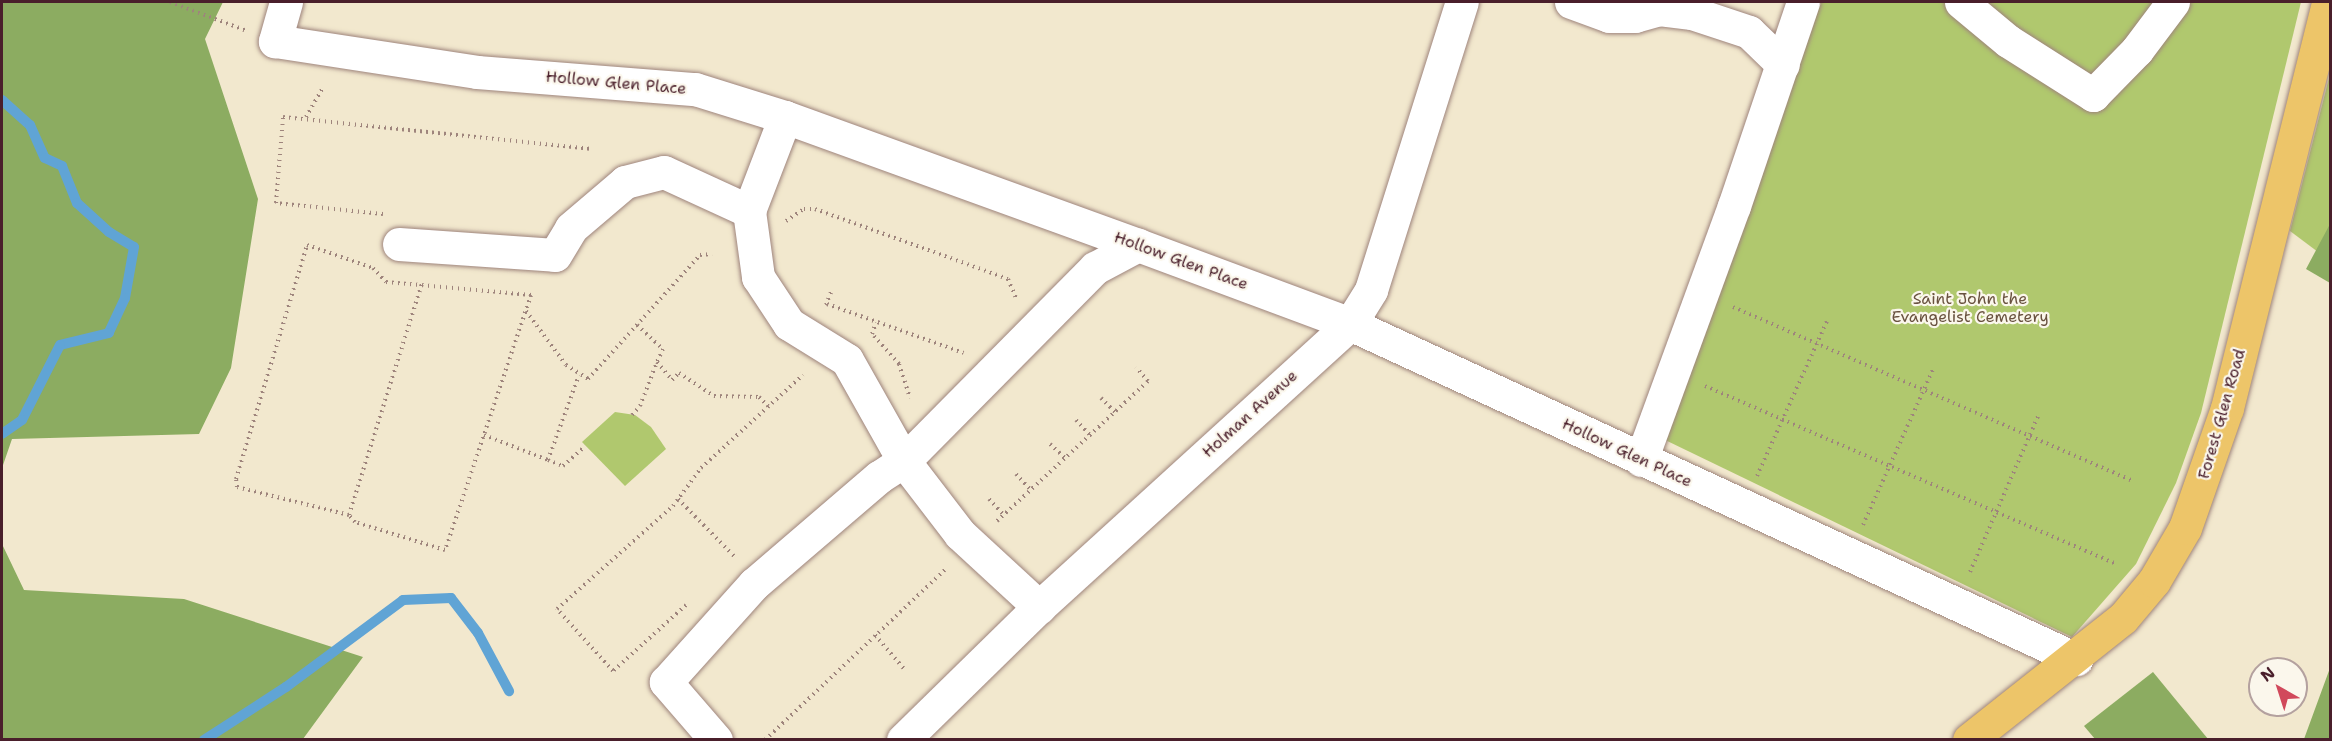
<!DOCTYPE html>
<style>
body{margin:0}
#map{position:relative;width:2332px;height:741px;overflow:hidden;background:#f2e8ce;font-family:"Shantell Sans",sans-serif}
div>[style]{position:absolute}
.green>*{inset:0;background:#b0c86e}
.forest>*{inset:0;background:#8cac61}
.stream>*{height:10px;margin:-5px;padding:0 5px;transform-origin:5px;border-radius:5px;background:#60a4d5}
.path>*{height:4px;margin-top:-2px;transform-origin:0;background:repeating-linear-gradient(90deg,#9e847c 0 1.5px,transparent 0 6px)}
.roads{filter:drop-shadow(0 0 2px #9e847c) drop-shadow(0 0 2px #9e847c)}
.minor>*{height:33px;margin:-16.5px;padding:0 16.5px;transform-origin:16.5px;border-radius:16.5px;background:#fff}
.major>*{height:33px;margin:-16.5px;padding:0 16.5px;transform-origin:16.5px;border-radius:16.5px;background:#edc569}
span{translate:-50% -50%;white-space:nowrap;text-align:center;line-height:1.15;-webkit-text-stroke:4.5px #fbf7ec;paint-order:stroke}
.street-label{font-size:16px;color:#4a1f2b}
.park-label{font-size:16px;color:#69523f}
.frame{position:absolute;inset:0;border:3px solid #4a1f2b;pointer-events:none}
.north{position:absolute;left:2248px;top:657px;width:60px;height:60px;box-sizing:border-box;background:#fbf7ec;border:2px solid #b4a19f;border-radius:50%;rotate:321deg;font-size:16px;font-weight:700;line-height:24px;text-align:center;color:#4a1f2b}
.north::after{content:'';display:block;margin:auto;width:21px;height:27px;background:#d1495b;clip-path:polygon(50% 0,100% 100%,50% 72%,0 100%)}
</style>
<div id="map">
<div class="green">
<i style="clip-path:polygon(1813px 2px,2301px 2px,2201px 413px,2176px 483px,2136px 564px,2072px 637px,1661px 438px)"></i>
<i style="clip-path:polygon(2330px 74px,2330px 261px,2290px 231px)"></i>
<i style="clip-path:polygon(615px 412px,635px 415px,651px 427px,666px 449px,625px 486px,582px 442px)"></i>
</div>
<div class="forest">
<i style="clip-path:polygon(2px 2px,223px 2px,205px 39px,258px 199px,231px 368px,199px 434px,12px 439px,2px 468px)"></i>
<i style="clip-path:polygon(2330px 224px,2330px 283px,2306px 269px)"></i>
<i style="clip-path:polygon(2px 544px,24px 590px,184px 599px,363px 657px,303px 739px,2px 739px)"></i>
<i style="clip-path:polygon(2330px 667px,2330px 739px,2304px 739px,2330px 668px)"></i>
<i style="clip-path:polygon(2153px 672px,2208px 739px,2095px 739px,2084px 726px)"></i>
</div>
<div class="stream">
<i style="left:2px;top:100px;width:38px;rotate:42deg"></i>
<i style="left:30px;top:125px;width:36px;rotate:66deg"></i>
<i style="left:45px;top:158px;width:19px;rotate:25deg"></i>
<i style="left:62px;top:166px;width:40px;rotate:68deg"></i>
<i style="left:77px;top:203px;width:43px;rotate:42.2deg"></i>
<i style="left:109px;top:232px;width:29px;rotate:31deg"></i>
<i style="left:134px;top:247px;width:52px;rotate:100deg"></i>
<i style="left:125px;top:298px;width:38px;rotate:115deg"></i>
<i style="left:109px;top:333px;width:50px;rotate:166.2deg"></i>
<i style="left:60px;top:345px;width:84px;rotate:116.9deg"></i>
<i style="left:22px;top:420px;width:24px;rotate:145deg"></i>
<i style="left:204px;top:740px;width:98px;rotate:-32.9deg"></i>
<i style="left:286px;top:687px;width:146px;rotate:-36.6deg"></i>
<i style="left:403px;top:600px;width:48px;rotate:-2.4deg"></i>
<i style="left:451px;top:598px;width:44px;rotate:52.4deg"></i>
<i style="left:478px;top:633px;width:66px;rotate:61.9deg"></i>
</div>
<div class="path">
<i style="left:170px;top:2px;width:80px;rotate:20.5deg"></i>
<i style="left:306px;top:117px;width:34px;rotate:-60deg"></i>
<i style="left:383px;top:214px;width:108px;rotate:-174.1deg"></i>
<i style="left:276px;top:203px;width:86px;rotate:-85.3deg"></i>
<i style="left:283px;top:117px;width:311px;rotate:5.9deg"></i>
<i style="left:786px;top:221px;width:22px;rotate:-34deg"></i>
<i style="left:804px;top:209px;width:11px"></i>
<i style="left:815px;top:209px;width:205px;rotate:19.9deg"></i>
<i style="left:1008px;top:279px;width:21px;rotate:67deg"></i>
<i style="left:307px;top:245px;width:70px;rotate:19.2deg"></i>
<i style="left:373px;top:268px;width:19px;rotate:47deg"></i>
<i style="left:386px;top:282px;width:146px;rotate:5.1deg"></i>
<i style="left:531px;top:295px;width:269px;rotate:108.6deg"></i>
<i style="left:445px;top:550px;width:94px;rotate:-162.7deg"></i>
<i style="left:355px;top:522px;width:9px;rotate:-131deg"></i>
<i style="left:349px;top:515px;width:115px;rotate:-166deg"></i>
<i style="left:237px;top:487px;width:8px;rotate:-97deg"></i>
<i style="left:236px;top:479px;width:245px;rotate:-73.1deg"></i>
<i style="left:827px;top:304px;width:145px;rotate:19.7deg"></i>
<i style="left:826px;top:305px;width:14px;rotate:-69deg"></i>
<i style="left:1733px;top:307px;width:434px;rotate:23.5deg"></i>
<i style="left:526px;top:311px;width:67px;rotate:53.5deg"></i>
<i style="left:566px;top:365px;width:26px;rotate:32deg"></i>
<i style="left:588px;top:379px;width:167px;rotate:-47.9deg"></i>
<i style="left:700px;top:255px;width:12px;rotate:-5deg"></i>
<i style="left:637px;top:325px;width:35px;rotate:43deg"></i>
<i style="left:663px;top:349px;width:14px;rotate:115deg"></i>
<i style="left:657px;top:362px;width:23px;rotate:50deg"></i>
<i style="left:672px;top:380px;width:10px;rotate:-45deg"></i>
<i style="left:679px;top:373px;width:42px;rotate:33.3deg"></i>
<i style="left:714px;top:396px;width:45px;rotate:1.3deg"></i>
<i style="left:759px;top:397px;width:13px;rotate:45deg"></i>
<i style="left:872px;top:334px;width:12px;rotate:-70deg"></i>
<i style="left:874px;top:336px;width:38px;rotate:48deg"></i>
<i style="left:899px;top:364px;width:36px;rotate:72deg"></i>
<i style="left:1705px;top:386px;width:446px;rotate:23.4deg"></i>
<i style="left:1101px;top:398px;width:20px;rotate:45deg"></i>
<i style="left:632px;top:415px;width:12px;rotate:-48deg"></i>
<i style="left:640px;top:406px;width:47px;rotate:-68.9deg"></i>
<i style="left:1076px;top:420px;width:21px;rotate:47deg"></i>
<i style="left:484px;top:435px;width:69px;rotate:21.3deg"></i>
<i style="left:548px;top:460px;width:90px;rotate:-70deg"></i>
<i style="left:1050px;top:444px;width:21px;rotate:43deg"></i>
<i style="left:548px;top:460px;width:16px;rotate:22deg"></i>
<i style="left:563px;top:466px;width:30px;rotate:-42deg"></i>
<i style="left:1016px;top:474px;width:22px;rotate:47deg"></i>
<i style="left:1757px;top:476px;width:170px;rotate:-65.7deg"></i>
<i style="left:678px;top:499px;width:80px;rotate:45.5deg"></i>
<i style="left:989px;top:499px;width:22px;rotate:47deg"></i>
<i style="left:349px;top:515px;width:242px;rotate:-72.5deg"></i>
<i style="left:997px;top:521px;width:206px;rotate:-42.8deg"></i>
<i style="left:1148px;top:381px;width:18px;rotate:-131deg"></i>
<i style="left:1863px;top:525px;width:173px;rotate:-65.8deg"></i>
<i style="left:1970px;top:572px;width:170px;rotate:-66.4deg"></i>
<i style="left:686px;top:605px;width:98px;rotate:137.9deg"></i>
<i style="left:613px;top:671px;width:84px;rotate:-132.1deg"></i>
<i style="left:557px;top:609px;width:155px;rotate:-41.6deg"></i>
<i style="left:673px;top:506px;width:47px;rotate:-53.6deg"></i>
<i style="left:701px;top:468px;width:138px;rotate:-42.4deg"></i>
<i style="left:875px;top:635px;width:46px;rotate:49.4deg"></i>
<i style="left:765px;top:740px;width:249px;rotate:-43.4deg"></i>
</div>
<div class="roads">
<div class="minor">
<i style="left:286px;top:2px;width:41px;rotate:105.8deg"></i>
<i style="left:275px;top:41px;width:204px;rotate:8.7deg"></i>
<i style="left:477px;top:72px;width:219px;rotate:4.5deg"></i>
<i style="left:695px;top:89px;width:94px;rotate:17.3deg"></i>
<i style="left:785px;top:117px;width:375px;rotate:19.9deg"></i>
<i style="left:1138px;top:245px;width:226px;rotate:20.4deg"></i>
<i style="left:1350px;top:324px;width:800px;rotate:24.77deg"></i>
<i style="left:1571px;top:2px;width:40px;rotate:20.2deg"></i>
<i style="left:1609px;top:16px;width:26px"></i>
<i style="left:1635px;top:16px;width:25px;rotate:-16deg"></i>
<i style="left:1659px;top:9px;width:33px;rotate:7deg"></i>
<i style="left:1692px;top:13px;width:60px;rotate:18.4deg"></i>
<i style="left:1749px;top:32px;width:47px;rotate:44.1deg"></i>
<i style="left:1961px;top:2px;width:61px;rotate:39.7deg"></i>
<i style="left:2008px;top:41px;width:101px;rotate:32.4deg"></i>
<i style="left:2093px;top:95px;width:63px;rotate:-45.6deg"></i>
<i style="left:2137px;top:50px;width:60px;rotate:-53.1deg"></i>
<i style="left:785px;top:117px;width:101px;rotate:111deg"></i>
<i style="left:749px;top:211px;width:67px;rotate:82.2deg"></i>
<i style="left:758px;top:277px;width:56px;rotate:56.6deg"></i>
<i style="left:789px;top:324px;width:68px;rotate:31.8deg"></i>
<i style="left:847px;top:360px;width:116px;rotate:60.6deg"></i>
<i style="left:904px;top:461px;width:92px;rotate:52.5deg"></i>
<i style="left:960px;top:534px;width:108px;rotate:42.7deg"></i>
<i style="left:399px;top:244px;width:156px;rotate:4deg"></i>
<i style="left:555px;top:255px;width:31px;rotate:-59deg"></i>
<i style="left:571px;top:228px;width:71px;rotate:-40.4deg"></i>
<i style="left:625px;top:182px;width:40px;rotate:-14.4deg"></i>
<i style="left:664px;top:172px;width:94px;rotate:24.6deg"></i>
<i style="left:1641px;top:460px;width:270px;rotate:-69.9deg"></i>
<i style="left:1734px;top:206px;width:215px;rotate:-71.3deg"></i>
<i style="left:716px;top:740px;width:77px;rotate:-130.8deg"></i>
<i style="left:666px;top:682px;width:132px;rotate:-48.1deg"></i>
<i style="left:754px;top:584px;width:165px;rotate:-40.6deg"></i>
<i style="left:879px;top:477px;width:30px;rotate:-33deg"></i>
<i style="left:904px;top:461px;width:272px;rotate:-45.3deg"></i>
<i style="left:1095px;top:268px;width:49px;rotate:-28.1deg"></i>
<i style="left:903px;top:740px;width:190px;rotate:-44.4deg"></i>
<i style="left:1039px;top:607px;width:420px;rotate:-42.3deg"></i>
<i style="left:1350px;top:324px;width:40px;rotate:-58deg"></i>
<i style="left:1371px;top:290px;width:302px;rotate:-72.5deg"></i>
</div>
<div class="major">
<i style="left:1969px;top:740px;width:196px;rotate:-38.4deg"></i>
<i style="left:2123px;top:618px;width:48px;rotate:-50deg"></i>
<i style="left:2154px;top:581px;width:61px;rotate:-59.7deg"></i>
<i style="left:2185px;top:528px;width:127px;rotate:-70.7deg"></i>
<i style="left:2227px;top:408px;width:418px;rotate:-76deg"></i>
</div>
</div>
<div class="street-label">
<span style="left:616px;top:83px;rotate:5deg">Hollow Glen Place</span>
<span style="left:1181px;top:261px;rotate:20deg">Hollow Glen Place</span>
<span style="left:1250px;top:414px;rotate:-42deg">Holman Avenue</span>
<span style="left:2222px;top:414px;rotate:-74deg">Forest Glen Road</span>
<span style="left:1627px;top:453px;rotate:25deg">Hollow Glen Place</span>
</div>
<div class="park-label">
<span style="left:1970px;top:308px">Saint John the<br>Evangelist Cemetery</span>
</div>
<div class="frame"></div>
<div class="north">N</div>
</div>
